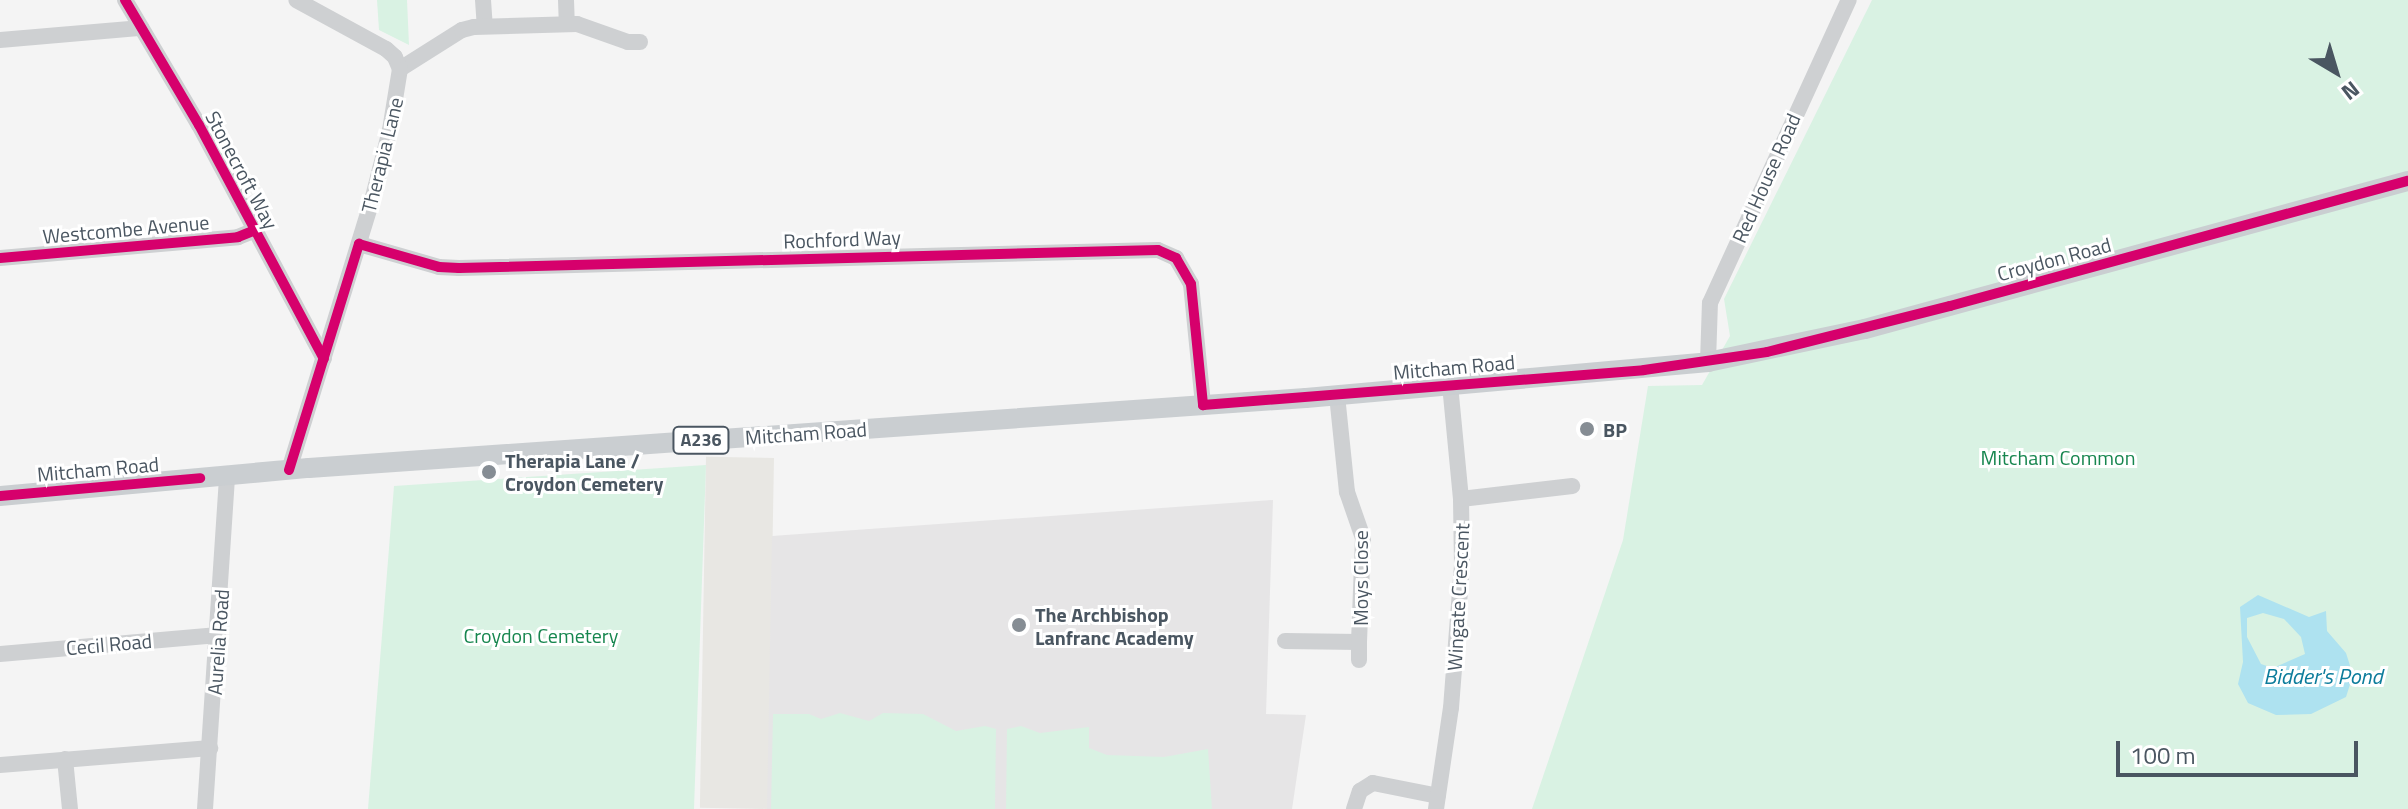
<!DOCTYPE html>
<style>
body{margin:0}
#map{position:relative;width:2408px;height:809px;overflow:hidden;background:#f4f4f4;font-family:"Titillium Web",sans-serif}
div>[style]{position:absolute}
.commercial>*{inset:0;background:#e8e7e3;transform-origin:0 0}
.education>*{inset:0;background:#e6e5e6}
.green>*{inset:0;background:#d9f2e3}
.water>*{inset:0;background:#aee2f0}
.minor>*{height:16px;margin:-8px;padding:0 8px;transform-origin:8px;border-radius:8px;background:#ced0d2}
.major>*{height:20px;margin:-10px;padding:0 10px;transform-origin:10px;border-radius:10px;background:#caced1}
.cycleway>*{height:10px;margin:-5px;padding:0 5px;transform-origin:5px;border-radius:5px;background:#d6006c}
.dots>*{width:22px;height:22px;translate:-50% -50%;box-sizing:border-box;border:4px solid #fff;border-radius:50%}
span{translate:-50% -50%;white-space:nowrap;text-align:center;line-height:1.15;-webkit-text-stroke:6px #fff;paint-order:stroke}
.shield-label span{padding:2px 6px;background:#fff;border:2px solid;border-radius:6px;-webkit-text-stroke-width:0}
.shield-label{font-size:18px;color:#4a5661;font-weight:700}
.street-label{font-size:20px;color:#4a5661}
.poi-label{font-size:20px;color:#4a5661;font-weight:700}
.left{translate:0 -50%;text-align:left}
.park-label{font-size:20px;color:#17864f}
.water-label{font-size:22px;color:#0c7c9b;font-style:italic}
.north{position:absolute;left:2296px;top:32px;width:80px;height:80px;-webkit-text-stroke:6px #fff;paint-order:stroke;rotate:142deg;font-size:22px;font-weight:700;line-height:32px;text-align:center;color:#4a5661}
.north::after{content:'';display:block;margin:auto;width:28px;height:36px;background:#4a5661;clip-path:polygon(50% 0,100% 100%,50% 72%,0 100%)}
.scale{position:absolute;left:2116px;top:741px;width:242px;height:36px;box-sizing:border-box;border:4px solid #4a5661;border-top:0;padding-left:10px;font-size:24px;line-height:28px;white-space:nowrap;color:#4a5661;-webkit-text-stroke:6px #fff;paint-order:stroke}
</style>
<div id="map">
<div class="commercial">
<i style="left:774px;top:458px;width:351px;height:68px;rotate:91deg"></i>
</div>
<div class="education">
<i style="clip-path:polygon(1273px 500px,1266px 714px,1306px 715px,1292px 809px,767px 809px,772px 536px)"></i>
</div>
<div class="green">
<i style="clip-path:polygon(377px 0,407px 0,409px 45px,379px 30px)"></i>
<i style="clip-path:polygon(1872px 0,2408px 0,2408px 809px,1532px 809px,1623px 540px,1648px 386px,1702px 385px,1730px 336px,1724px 299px)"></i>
<i style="clip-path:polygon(706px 465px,694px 809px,368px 809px,394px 486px)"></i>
<i style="clip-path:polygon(840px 713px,869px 721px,883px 713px,923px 714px,956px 731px,985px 726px,996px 729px,995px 809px,771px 809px,773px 714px,809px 714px,821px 719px)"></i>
<i style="clip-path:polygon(1021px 726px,1040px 733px,1089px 727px,1089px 748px,1107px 755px,1164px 757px,1208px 749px,1212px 809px,1006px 809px,1007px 729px)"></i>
</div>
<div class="water">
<i style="clip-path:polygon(evenodd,2258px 595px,2309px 617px,2326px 611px,2327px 631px,2346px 653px,2353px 675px,2346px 697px,2311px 714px,2276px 715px,2248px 703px,2238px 684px,2243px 662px,2240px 607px,2258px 595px,2263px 613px,2284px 619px,2301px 637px,2305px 654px,2273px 668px,2261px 664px,2247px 637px,2247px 618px,2263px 613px)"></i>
</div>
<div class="minor">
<i style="left:125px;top:0;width:145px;rotate:59.4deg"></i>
<i style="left:199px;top:125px;width:265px;rotate:61.9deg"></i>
<i style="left:483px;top:0;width:26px;rotate:86deg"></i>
<i style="left:566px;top:0;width:24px;rotate:88deg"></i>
<i style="left:0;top:40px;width:142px;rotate:-4.9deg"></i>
<i style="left:400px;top:69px;width:73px;rotate:-32.2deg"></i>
<i style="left:462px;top:30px;width:12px;rotate:-14deg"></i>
<i style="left:474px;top:27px;width:103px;rotate:-1.7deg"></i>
<i style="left:577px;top:24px;width:54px;rotate:19.4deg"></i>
<i style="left:628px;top:42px;width:12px"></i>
<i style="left:359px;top:244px;width:83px;rotate:16deg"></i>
<i style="left:439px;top:267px;width:20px;rotate:3deg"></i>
<i style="left:459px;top:268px;width:699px;rotate:-1.48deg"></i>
<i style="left:1158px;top:250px;width:20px;rotate:24deg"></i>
<i style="left:1176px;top:258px;width:30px;rotate:60deg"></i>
<i style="left:1191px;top:284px;width:122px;rotate:84.3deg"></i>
<i style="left:0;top:258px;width:239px;rotate:-5deg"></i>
<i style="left:238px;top:237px;width:16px;rotate:-22deg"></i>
<i style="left:1708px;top:362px;width:59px;rotate:-88.1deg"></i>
<i style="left:1710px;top:303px;width:333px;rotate:-65.4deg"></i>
<i style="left:289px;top:470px;width:286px;rotate:-72.9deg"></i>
<i style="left:373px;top:197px;width:69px;rotate:-75.8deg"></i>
<i style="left:390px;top:130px;width:62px;rotate:-80.7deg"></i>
<i style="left:400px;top:69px;width:13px;rotate:-113deg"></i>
<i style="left:395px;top:57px;width:12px;rotate:-138deg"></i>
<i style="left:386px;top:49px;width:102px;rotate:-151.4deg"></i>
<i style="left:1461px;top:499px;width:112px;rotate:-6.7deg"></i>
<i style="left:1285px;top:641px;width:74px;rotate:0.8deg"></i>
<i style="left:1359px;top:642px;width:104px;rotate:-87.8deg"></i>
<i style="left:1363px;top:538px;width:49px;rotate:-109.2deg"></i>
<i style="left:1347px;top:492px;width:98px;rotate:-95.9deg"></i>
<i style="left:0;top:654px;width:219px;rotate:-5deg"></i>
<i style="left:1359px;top:660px;width:18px;rotate:-90deg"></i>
<i style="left:65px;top:759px;width:50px;rotate:84.3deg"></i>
<i style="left:0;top:765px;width:211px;rotate:-4.6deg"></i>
<i style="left:205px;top:809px;width:334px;rotate:-86.2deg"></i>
<i style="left:1354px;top:809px;width:19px;rotate:-72deg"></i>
<i style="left:1360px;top:791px;width:15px;rotate:-32deg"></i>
<i style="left:1373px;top:783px;width:66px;rotate:11.3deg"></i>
<i style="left:1436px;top:809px;width:102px;rotate:-81.6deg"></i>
<i style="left:1451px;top:708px;width:144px;rotate:-85.6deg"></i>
<i style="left:1462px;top:564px;width:65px;rotate:-90.9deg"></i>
<i style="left:1461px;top:499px;width:116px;rotate:-95.5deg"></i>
</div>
<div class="major">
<i style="left:0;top:496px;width:310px;rotate:-5.2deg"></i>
<i style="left:309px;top:468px;width:999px;rotate:-4.02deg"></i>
<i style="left:1306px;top:398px;width:404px;rotate:-5.1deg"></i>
<i style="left:1708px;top:362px;width:160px;rotate:-11.9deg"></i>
<i style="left:1865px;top:329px;width:563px;rotate:-15.25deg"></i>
</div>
<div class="cycleway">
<i style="left:125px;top:0;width:145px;rotate:59.4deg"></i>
<i style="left:199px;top:125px;width:265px;rotate:61.9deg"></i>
<i style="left:0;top:258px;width:239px;rotate:-5deg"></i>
<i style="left:238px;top:237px;width:16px;rotate:-22deg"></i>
<i style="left:289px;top:470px;width:237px;rotate:-72.8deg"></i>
<i style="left:359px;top:244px;width:83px;rotate:16deg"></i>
<i style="left:439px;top:267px;width:20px;rotate:3deg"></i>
<i style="left:459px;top:268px;width:699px;rotate:-1.48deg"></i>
<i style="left:1158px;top:250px;width:20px;rotate:24deg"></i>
<i style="left:1176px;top:258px;width:30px;rotate:60deg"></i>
<i style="left:1191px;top:284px;width:122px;rotate:84.3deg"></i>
<i style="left:1203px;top:405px;width:442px;rotate:-4.5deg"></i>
<i style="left:1644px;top:370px;width:124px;rotate:-8.3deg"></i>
<i style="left:1767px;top:352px;width:189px;rotate:-14.1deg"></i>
<i style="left:1950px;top:306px;width:475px;rotate:-15.3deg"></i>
<i style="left:0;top:496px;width:201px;rotate:-5.1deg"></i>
</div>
<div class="dots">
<i style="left:1587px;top:429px;background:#868d94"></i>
<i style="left:489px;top:472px;background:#868d94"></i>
<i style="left:1019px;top:625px;background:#868d94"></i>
</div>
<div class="shield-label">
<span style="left:701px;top:440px">A236</span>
</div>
<div class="street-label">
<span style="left:382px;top:155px;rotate:-76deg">Therapia Lane</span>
<span style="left:242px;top:170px;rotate:62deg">Stonecroft Way</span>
<span style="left:1766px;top:178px;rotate:-66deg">Red House Road</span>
<span style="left:126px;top:229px;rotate:-5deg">Westcombe Avenue</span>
<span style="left:842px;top:239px;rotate:-2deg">Rochford Way</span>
<span style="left:2054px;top:259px;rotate:-15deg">Croydon Road</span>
<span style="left:1454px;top:367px;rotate:-5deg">Mitcham Road</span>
<span style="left:806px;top:433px;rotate:-4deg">Mitcham Road</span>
<span style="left:98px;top:469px;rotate:-5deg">Mitcham Road</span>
<span style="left:1360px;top:578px;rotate:-90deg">Moys Close</span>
<span style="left:1458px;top:597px;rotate:-87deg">Wingate Crescent</span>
<span style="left:218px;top:642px;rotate:-86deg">Aurelia Road</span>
<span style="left:109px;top:644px;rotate:-5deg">Cecil Road</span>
</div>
<div class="poi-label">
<span class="left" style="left:1603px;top:429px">BP</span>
<span class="left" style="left:505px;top:472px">Therapia Lane /<br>Croydon Cemetery</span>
<span class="left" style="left:1035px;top:626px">The Archbishop<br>Lanfranc Academy</span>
</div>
<div class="park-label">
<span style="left:2058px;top:457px">Mitcham Common</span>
<span style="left:541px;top:635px">Croydon Cemetery</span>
</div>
<div class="water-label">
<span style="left:2323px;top:677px">Bidder's Pond</span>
</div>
<div class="north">N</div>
<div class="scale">100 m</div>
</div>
